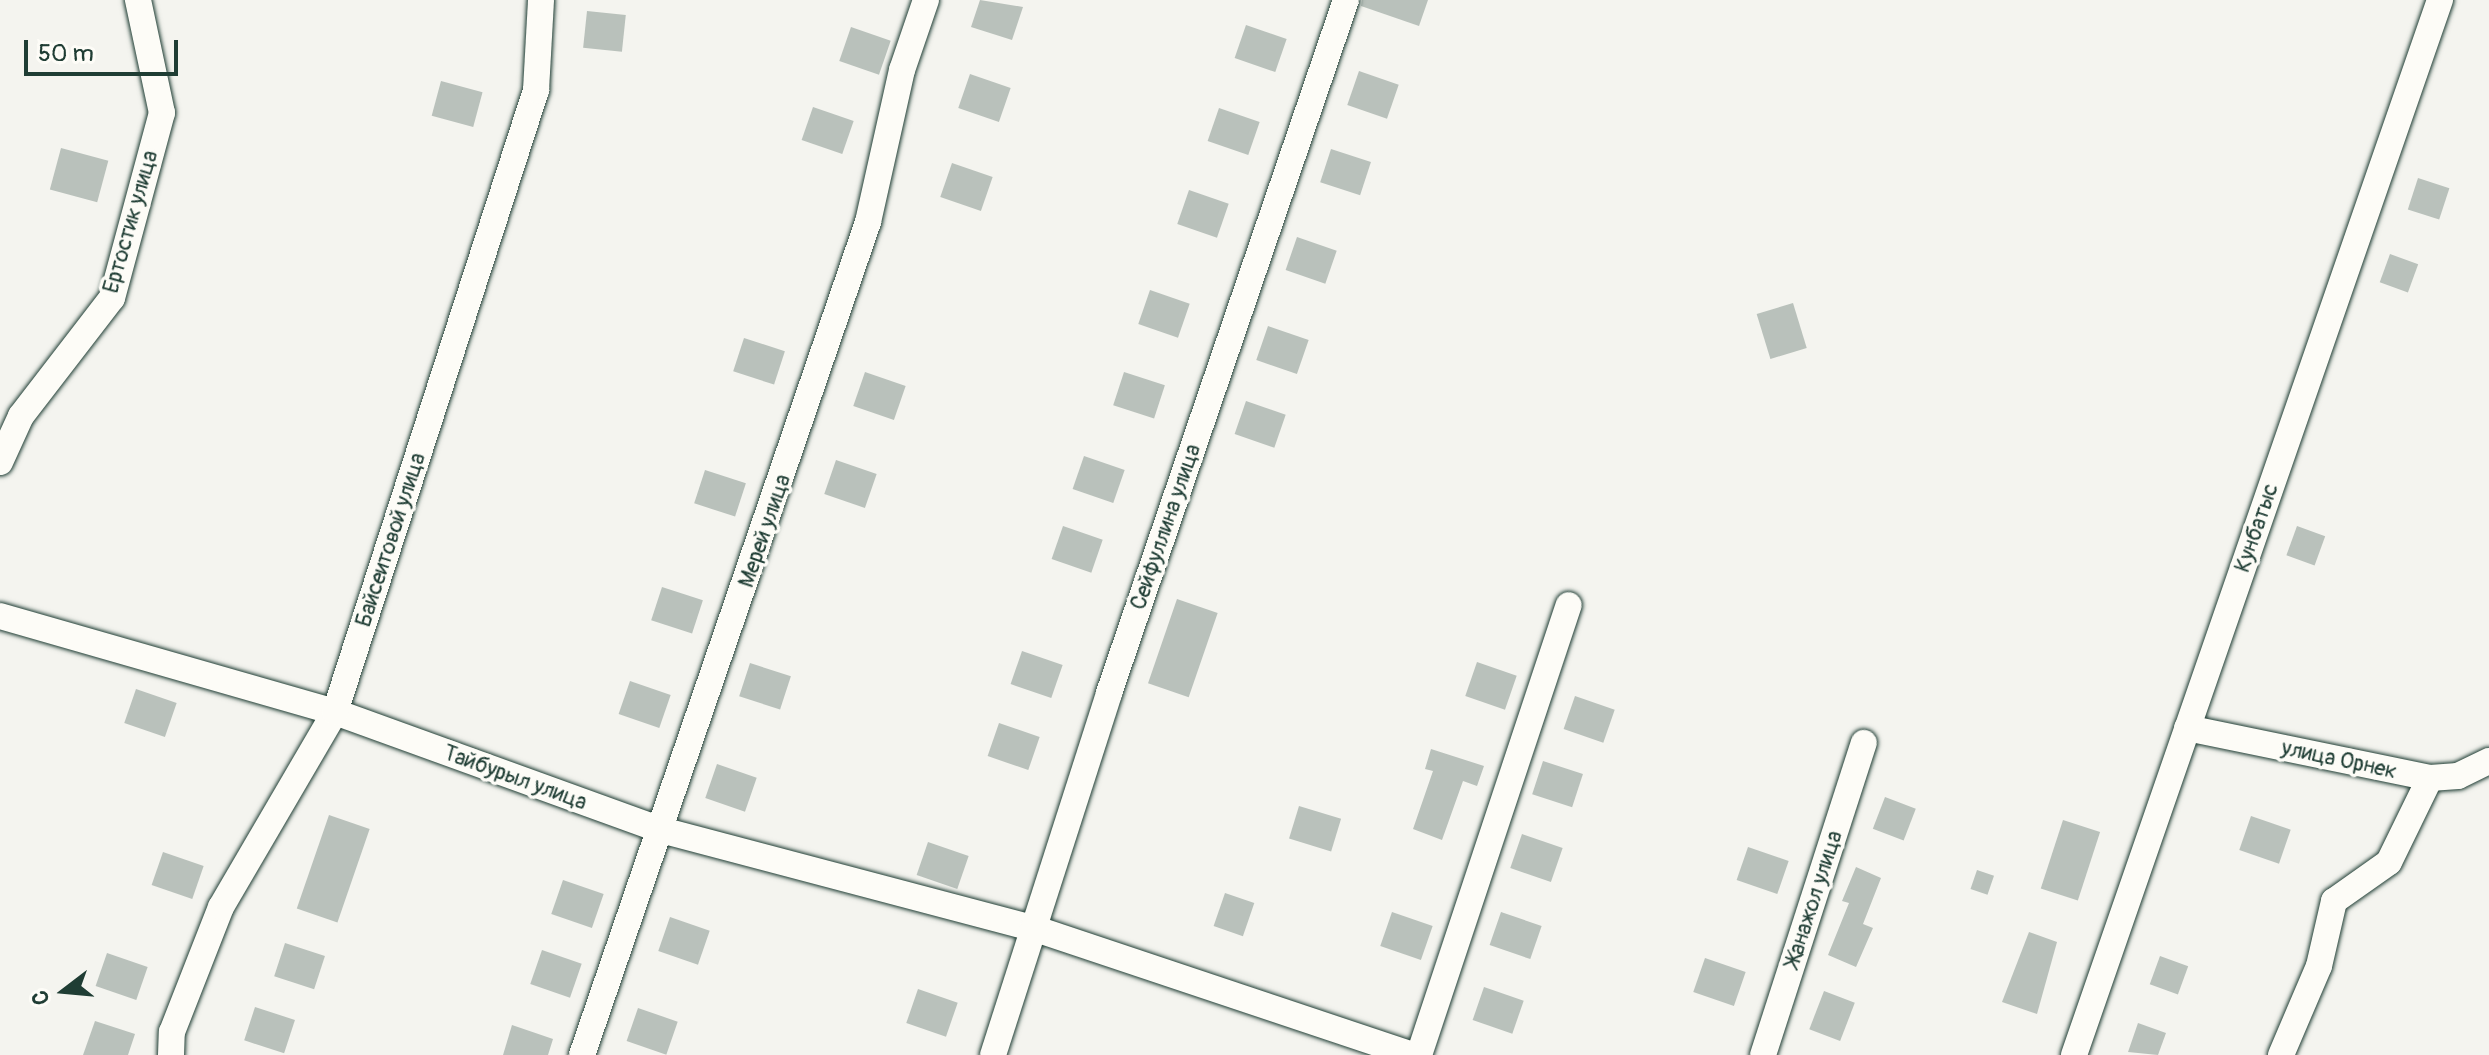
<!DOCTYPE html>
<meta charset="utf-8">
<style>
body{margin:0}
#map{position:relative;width:2489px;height:1055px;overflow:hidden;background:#f4f4ef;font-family:Pangolin,sans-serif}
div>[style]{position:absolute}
.building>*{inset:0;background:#b9c1bb;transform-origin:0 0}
.roads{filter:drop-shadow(0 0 2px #1f3d34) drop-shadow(0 0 2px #1f3d34)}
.minor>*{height:26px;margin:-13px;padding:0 13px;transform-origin:13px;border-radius:13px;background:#fdfcf7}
span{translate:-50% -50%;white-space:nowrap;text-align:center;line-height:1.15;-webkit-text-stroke:7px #fdfcf7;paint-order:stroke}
.street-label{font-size:22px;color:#1f3d34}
.north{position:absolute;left:24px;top:951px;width:80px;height:80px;-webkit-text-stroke:6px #fdfcf7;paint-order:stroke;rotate:254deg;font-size:22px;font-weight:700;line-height:32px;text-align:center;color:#1f3d34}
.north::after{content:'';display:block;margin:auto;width:28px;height:36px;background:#1f3d34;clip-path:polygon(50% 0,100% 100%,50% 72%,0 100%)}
.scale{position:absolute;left:24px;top:40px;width:154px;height:36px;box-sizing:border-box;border:4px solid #1f3d34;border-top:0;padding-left:10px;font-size:24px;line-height:28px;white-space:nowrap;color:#1f3d34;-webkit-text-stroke:6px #fdfcf7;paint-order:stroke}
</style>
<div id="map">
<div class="building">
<i style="clip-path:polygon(980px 0,1023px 7px,1012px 40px,971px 27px)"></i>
<i style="clip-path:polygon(1362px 0,1428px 0,1419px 26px,1361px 6px)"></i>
<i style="left:587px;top:11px;width:39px;height:37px;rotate:6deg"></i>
<i style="left:1246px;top:25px;width:43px;height:35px;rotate:19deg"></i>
<i style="left:851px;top:27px;width:42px;height:36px;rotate:19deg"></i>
<i style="left:1359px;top:71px;width:42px;height:36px;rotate:19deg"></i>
<i style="left:970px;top:74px;width:43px;height:36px;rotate:19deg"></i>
<i style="left:441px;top:81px;width:43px;height:36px;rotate:15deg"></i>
<i style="left:813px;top:107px;width:43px;height:35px;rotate:19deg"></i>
<i style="left:1219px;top:108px;width:43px;height:35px;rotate:19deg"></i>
<i style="left:61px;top:148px;width:49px;height:43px;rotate:15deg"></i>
<i style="left:1331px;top:149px;width:42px;height:35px;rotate:18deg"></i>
<i style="left:952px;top:163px;width:43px;height:36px;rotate:19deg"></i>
<i style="left:2418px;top:178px;width:33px;height:33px;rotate:18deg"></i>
<i style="left:1189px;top:190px;width:42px;height:36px;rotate:19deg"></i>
<i style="left:1297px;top:237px;width:42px;height:35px;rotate:19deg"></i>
<i style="left:2390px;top:254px;width:30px;height:30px;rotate:20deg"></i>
<i style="left:1150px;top:290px;width:42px;height:36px;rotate:19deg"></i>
<i style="left:1793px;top:303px;width:47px;height:38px;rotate:73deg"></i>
<i style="left:1268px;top:326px;width:43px;height:36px;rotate:19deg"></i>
<i style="left:744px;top:338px;width:43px;height:35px;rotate:18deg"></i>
<i style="left:865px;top:372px;width:43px;height:36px;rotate:19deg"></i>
<i style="left:1124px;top:372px;width:43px;height:35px;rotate:18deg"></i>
<i style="left:1246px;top:401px;width:42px;height:35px;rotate:19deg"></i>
<i style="left:1084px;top:456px;width:43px;height:35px;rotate:19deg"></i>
<i style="left:836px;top:460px;width:43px;height:36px;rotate:19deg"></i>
<i style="left:705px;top:470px;width:43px;height:35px;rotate:18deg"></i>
<i style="left:1063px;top:526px;width:42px;height:35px;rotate:19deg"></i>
<i style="left:2297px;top:526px;width:30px;height:31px;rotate:20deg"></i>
<i style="left:662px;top:587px;width:43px;height:35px;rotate:18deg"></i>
<i style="left:1177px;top:599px;width:43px;height:89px;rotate:19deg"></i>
<i style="left:1022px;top:651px;width:43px;height:35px;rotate:19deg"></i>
<i style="left:1477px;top:662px;width:42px;height:36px;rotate:19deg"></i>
<i style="left:750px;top:663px;width:43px;height:35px;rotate:18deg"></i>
<i style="left:630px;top:681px;width:43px;height:35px;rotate:19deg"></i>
<i style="left:136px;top:689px;width:43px;height:36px;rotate:19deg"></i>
<i style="left:1575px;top:696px;width:42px;height:35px;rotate:19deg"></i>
<i style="left:999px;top:723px;width:43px;height:35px;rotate:19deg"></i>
<i style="clip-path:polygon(1431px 749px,1484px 766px,1477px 786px,1463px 781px,1442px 840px,1413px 829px,1433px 771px,1425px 769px)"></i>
<i style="left:1543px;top:761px;width:42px;height:35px;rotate:18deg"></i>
<i style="left:717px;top:764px;width:42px;height:36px;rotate:19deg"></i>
<i style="left:1885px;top:797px;width:33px;height:34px;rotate:21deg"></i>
<i style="left:1299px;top:806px;width:44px;height:34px;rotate:17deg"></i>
<i style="left:329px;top:815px;width:43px;height:99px;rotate:19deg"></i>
<i style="left:2251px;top:816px;width:42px;height:36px;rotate:19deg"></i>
<i style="left:2063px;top:820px;width:39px;height:72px;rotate:18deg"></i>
<i style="left:1522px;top:834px;width:43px;height:36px;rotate:19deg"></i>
<i style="left:928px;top:842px;width:43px;height:35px;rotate:19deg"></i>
<i style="left:1748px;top:847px;width:43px;height:35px;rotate:19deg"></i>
<i style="left:163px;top:852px;width:43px;height:35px;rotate:19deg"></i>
<i style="clip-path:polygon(1856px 867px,1881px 878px,1863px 924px,1873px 928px,1856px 967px,1828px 955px,1849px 903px,1842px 901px)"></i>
<i style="left:1977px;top:870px;width:18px;height:20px;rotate:19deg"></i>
<i style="left:563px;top:880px;width:43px;height:36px;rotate:19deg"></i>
<i style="left:1225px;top:893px;width:31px;height:35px;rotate:19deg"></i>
<i style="left:1392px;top:912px;width:43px;height:36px;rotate:19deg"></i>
<i style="left:1501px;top:912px;width:43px;height:35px;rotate:19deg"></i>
<i style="left:670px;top:917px;width:42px;height:36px;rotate:19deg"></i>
<i style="clip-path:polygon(2029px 932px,2057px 942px,2037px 1014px,2002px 1002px)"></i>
<i style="left:285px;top:943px;width:42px;height:35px;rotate:18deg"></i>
<i style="left:542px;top:950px;width:42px;height:36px;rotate:19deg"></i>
<i style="left:107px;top:953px;width:43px;height:35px;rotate:19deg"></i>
<i style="left:2160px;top:956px;width:30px;height:30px;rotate:20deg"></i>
<i style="left:1705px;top:958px;width:43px;height:36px;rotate:19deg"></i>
<i style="left:1484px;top:987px;width:42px;height:35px;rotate:19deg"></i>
<i style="left:918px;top:989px;width:42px;height:36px;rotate:19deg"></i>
<i style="left:1824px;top:991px;width:33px;height:41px;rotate:21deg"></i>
<i style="left:255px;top:1007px;width:42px;height:35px;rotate:18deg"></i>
<i style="left:638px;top:1008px;width:42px;height:35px;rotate:19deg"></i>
<i style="clip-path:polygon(95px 1021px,135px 1034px,128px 1055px,83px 1055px)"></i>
<i style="clip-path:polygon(2138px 1023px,2166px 1033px,2158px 1055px,2128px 1052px)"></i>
<i style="clip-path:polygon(512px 1025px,553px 1039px,548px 1055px,503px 1055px)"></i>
</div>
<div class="roads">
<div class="minor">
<i style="left:0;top:462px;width:51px;rotate:-65.5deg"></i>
<i style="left:21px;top:416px;width:149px;rotate:-52.4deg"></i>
<i style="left:112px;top:298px;width:192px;rotate:-74.9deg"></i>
<i style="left:162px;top:113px;width:116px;rotate:-102deg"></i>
<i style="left:0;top:616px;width:348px;rotate:16deg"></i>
<i style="left:335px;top:712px;width:347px;rotate:19.9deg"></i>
<i style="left:661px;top:830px;width:385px;rotate:14.8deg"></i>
<i style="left:1033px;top:928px;width:401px;rotate:18.5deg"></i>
<i style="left:2187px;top:728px;width:248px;rotate:11.6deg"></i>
<i style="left:2430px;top:778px;width:28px;rotate:-4deg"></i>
<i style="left:2458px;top:776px;width:34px;rotate:-26deg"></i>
<i style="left:171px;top:1055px;width:23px;rotate:-88deg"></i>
<i style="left:172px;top:1032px;width:134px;rotate:-68.6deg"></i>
<i style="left:221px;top:907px;width:226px;rotate:-59.7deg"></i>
<i style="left:335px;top:712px;width:654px;rotate:-72.09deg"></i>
<i style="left:536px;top:90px;width:90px;rotate:-86.8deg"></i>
<i style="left:582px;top:1055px;width:881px;rotate:-71.05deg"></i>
<i style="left:868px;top:222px;width:156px;rotate:-77.4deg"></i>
<i style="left:902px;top:70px;width:74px;rotate:-71.1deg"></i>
<i style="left:993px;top:1055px;width:380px;rotate:-72.2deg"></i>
<i style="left:1109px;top:693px;width:732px;rotate:-71.12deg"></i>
<i style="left:1419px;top:1055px;width:474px;rotate:-71.6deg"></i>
<i style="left:1763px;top:1055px;width:328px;rotate:-72.1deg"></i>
<i style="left:2074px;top:1055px;width:1117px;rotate:-70.87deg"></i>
<i style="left:2281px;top:1055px;width:97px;rotate:-66.9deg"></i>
<i style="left:2319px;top:966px;width:67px;rotate:-77deg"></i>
<i style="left:2334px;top:901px;width:67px;rotate:-35.3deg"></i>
<i style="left:2389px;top:862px;width:93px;rotate:-64deg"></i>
</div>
</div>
<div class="street-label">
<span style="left:131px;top:222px;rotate:-74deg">Ертостик улица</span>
<span style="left:1166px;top:527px;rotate:-71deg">Сейфуллина улица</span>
<span style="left:2257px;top:528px;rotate:-71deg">Кунбатыс</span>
<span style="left:765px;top:531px;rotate:-71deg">Мерей улица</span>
<span style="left:391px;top:540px;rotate:-72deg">Байсеитовой улица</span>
<span style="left:2339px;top:760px;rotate:12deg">улица Орнек</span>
<span style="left:515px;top:778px;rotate:20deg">Тайбурыл улица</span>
<span style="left:1814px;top:899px;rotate:-72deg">Жанажол улица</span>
</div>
<div class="north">С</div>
<div class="scale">50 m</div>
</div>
